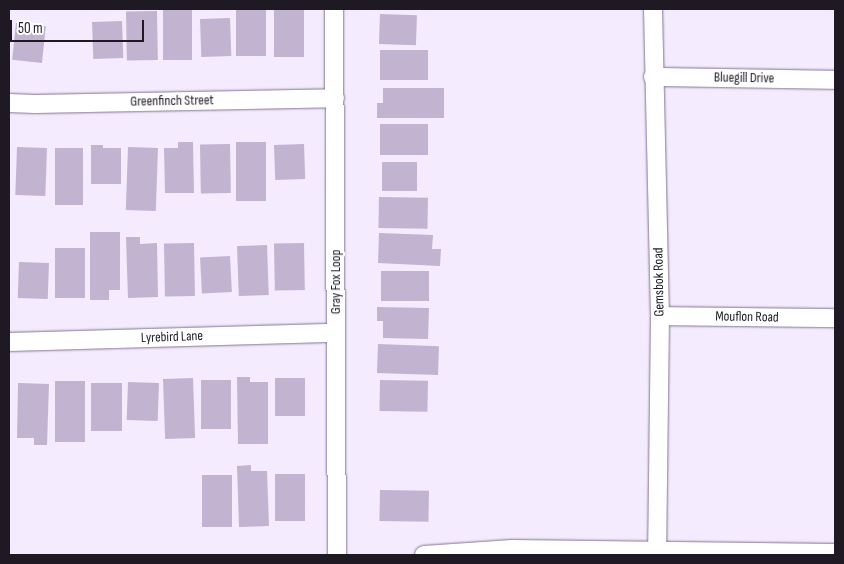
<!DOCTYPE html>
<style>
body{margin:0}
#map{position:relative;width:844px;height:564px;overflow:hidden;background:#f4ebfe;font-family:"Sofia Sans Condensed",sans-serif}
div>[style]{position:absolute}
.building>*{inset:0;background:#c2b3d1;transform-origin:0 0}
.roads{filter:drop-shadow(0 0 1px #827490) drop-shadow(0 0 1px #827490)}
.minor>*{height:18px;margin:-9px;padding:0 9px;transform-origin:9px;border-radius:9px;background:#fff}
span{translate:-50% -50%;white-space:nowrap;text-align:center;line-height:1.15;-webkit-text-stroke:4.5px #fff;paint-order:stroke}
.street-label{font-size:14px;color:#1f1924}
.frame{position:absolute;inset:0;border:10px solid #1f1924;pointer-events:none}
.scale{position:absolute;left:10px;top:20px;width:134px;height:22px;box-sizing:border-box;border:2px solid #1f1924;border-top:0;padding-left:6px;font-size:15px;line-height:18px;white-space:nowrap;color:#1f1924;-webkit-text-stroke:4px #fff;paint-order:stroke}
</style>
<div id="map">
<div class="building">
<i style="left:163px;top:9px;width:29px;height:51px"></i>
<i style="left:236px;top:9px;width:30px;height:47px"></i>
<i style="left:274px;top:9px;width:30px;height:48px"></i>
<i style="left:157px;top:11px;width:49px;height:31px;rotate:89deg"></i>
<i style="left:380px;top:14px;width:37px;height:30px;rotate:2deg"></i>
<i style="left:230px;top:18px;width:38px;height:30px;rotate:88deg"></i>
<i style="left:122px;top:21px;width:37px;height:30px;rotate:88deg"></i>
<i style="left:16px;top:23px;width:30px;height:37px;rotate:6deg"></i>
<i style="left:428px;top:50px;width:30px;height:48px;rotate:90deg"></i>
<i style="clip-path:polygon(383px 88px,444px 88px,444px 118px,377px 118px,377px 103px,383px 103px)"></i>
<i style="left:428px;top:124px;width:31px;height:48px;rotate:90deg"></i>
<i style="clip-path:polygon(178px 142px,193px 142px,194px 193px,165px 193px,164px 148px,178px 148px)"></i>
<i style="left:236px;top:142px;width:30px;height:59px"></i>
<i style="left:230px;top:144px;width:49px;height:30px;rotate:89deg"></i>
<i style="left:304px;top:144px;width:35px;height:30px;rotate:88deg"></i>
<i style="clip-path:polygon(91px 145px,103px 145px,103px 148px,121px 148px,121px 184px,91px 184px)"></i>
<i style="left:17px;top:147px;width:30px;height:48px;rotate:2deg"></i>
<i style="left:128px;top:147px;width:30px;height:63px;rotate:2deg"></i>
<i style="left:55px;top:148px;width:28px;height:57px"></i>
<i style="left:382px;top:162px;width:35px;height:29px"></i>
<i style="left:379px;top:197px;width:49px;height:31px;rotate:1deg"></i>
<i style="clip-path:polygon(90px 232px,120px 232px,120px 290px,109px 290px,109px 300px,90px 300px)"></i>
<i style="clip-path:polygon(379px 233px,433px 235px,432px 249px,441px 249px,440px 266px,378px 263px)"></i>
<i style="clip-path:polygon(126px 237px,140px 237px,140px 244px,157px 243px,158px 297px,128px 298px)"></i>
<i style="left:194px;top:243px;width:53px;height:30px;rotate:89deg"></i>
<i style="left:304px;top:243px;width:47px;height:30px;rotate:89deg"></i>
<i style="left:267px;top:245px;width:50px;height:30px;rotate:88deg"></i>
<i style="left:55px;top:248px;width:30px;height:50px"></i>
<i style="left:230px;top:256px;width:36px;height:30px;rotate:87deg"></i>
<i style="left:19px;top:262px;width:30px;height:36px;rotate:2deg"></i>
<i style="left:381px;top:271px;width:48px;height:30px"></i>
<i style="clip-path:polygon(377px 307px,429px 308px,428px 339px,383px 338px,383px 321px,377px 321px)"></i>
<i style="left:378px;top:344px;width:61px;height:29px;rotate:2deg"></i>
<i style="clip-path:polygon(237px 377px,250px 377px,250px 382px,268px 382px,268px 444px,238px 444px)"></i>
<i style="left:193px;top:378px;width:60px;height:30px;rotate:88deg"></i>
<i style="left:275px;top:378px;width:30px;height:38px"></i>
<i style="left:201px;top:380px;width:30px;height:49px"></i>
<i style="left:380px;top:380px;width:48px;height:31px;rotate:1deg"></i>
<i style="left:55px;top:381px;width:30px;height:61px"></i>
<i style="left:128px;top:382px;width:31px;height:38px;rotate:2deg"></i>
<i style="clip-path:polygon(18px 383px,49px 384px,47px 445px,34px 445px,34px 438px,17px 438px)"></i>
<i style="left:91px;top:383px;width:31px;height:48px"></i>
<i style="clip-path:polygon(251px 465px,251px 471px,267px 471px,269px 526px,239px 527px,237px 466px)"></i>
<i style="left:275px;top:474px;width:30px;height:47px"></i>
<i style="left:202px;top:475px;width:30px;height:52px"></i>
<i style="left:380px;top:490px;width:49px;height:31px;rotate:1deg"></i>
</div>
<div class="roads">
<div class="minor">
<i style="left:334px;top:9px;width:546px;rotate:89.69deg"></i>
<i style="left:653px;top:9px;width:307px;rotate:88.7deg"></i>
<i style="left:660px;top:316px;width:239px;rotate:90.7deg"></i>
<i style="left:653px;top:77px;width:182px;rotate:0.9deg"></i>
<i style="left:9px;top:103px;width:26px;rotate:2deg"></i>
<i style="left:35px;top:104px;width:300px;rotate:-1.1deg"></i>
<i style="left:660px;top:316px;width:175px;rotate:0.7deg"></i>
<i style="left:9px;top:342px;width:327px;rotate:-1.6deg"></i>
<i style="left:424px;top:555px;width:88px;rotate:-3.9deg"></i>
<i style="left:512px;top:549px;width:323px;rotate:0.7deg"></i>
</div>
</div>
<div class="street-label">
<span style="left:744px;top:78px;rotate:1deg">Bluegill Drive</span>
<span style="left:172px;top:101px;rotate:-1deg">Greenfinch Street</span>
<span style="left:336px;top:282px;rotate:-90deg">Gray Fox Loop</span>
<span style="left:659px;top:282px;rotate:-91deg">Gemsbok Road</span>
<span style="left:747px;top:317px;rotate:1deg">Mouflon Road</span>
<span style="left:172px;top:337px;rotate:-2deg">Lyrebird Lane</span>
</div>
<div class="frame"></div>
<div class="scale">50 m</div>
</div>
